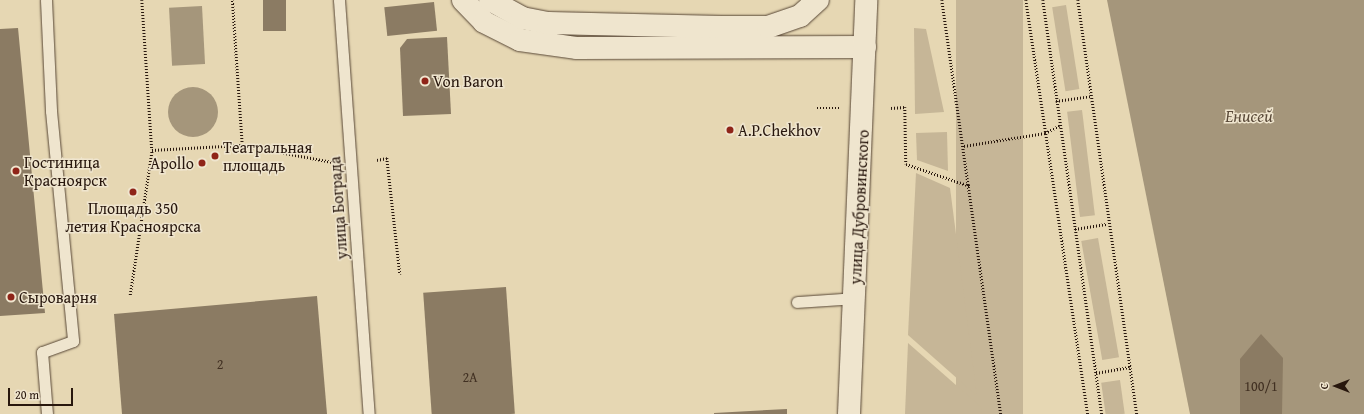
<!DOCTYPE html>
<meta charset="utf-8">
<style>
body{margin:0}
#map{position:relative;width:1364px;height:414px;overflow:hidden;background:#e6d7b3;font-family:"Gentium Book Plus",serif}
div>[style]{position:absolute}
.green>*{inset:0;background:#c6b697;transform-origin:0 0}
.water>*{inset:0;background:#a5967b;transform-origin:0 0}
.round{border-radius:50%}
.building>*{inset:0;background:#8b7b63;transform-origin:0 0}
.path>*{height:2.5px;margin-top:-1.25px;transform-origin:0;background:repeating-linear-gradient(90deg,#28170d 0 1px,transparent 0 3px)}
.roads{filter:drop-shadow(0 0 1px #584736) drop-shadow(0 0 1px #584736)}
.lane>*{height:11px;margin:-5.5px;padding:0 5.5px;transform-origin:5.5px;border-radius:5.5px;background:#efe5ce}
.secondary>*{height:22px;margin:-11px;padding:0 11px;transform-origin:11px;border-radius:11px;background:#efe5ce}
.dots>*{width:11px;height:11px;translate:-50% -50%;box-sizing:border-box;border:2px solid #efe5ce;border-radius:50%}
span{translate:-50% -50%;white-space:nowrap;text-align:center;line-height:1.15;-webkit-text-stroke:3px #efe5ce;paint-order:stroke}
.number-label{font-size:14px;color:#413022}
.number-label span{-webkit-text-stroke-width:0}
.poi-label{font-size:16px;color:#28170d}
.left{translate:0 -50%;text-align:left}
.right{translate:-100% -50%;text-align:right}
.street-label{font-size:16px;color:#28170d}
.water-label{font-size:17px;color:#5a4a39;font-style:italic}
.north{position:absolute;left:1316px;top:366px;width:40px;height:40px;-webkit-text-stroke:3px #efe5ce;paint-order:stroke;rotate:270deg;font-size:11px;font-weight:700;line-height:16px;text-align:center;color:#28170d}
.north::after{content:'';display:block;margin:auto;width:14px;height:18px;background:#28170d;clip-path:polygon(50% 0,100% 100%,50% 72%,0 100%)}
.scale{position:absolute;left:8px;top:388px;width:65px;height:18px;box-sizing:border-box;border:2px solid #28170d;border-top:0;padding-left:5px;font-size:12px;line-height:14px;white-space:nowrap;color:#28170d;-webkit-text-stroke:3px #efe5ce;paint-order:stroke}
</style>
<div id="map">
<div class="green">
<i style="left:956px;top:0;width:67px;height:417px"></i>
<i style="left:1066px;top:5px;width:85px;height:14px;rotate:81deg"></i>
<i style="clip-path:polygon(914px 28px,926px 29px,944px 112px,915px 114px)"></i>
<i style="left:1082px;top:110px;width:106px;height:15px;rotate:83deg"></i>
<i style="clip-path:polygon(947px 132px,948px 171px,917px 160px,916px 133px)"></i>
<i style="clip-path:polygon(916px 173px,950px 188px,977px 396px,908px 335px)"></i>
<i style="left:1098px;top:238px;width:121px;height:17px;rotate:80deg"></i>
<i style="clip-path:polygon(908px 343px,981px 407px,982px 414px,905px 414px)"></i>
<i style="left:1120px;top:380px;width:34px;height:19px;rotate:82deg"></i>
</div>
<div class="water">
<i style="clip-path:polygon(1107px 0,1364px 0,1364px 414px,1190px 414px)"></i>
<i style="left:202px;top:6px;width:58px;height:33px;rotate:87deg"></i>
<i class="round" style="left:168px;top:87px;width:50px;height:50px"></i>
</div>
<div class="building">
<i style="left:263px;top:0;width:23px;height:31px"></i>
<i style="left:434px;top:2px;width:29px;height:50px;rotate:84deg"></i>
<i style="clip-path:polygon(18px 28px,45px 313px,0 316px,0 29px)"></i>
<i style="clip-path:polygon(447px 37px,451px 114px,403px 116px,400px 48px,407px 39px)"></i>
<i style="left:506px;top:287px;width:127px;height:83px;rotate:86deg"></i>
<i style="clip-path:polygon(317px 296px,327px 414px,122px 414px,114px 314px)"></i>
<i style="clip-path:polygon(1261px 334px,1283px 358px,1282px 414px,1240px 414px,1240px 359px)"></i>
<i style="clip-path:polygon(787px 409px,787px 414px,714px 414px,714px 413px)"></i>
</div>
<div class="path">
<i style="left:142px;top:0;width:150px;rotate:86.2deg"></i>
<i style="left:152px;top:150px;width:90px;rotate:-3.2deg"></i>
<i style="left:242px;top:145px;width:145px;rotate:-93.9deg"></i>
<i style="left:942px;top:0;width:418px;rotate:81.9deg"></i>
<i style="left:1026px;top:0;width:419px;rotate:81.5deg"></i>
<i style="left:1043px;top:0;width:418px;rotate:81.9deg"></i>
<i style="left:1078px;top:0;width:418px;rotate:81.9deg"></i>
<i style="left:1056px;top:101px;width:35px;rotate:-8deg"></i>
<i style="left:817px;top:108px;width:23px"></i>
<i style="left:891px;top:108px;width:14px;rotate:-4deg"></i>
<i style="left:905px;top:107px;width:57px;rotate:89deg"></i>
<i style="left:906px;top:164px;width:68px;rotate:19deg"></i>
<i style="left:242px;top:145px;width:92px;rotate:10.7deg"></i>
<i style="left:964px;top:146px;width:82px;rotate:-9.1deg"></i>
<i style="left:1045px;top:133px;width:16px;rotate:-27deg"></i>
<i style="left:377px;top:160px;width:10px;rotate:-11deg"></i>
<i style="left:387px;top:158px;width:117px;rotate:83.6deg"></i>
<i style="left:1075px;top:229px;width:33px;rotate:-9deg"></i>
<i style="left:130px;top:295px;width:147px;rotate:-81.4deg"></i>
<i style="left:1096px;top:373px;width:34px;rotate:-10deg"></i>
</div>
<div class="roads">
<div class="lane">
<i style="left:46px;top:0;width:111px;rotate:87.4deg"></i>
<i style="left:51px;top:111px;width:231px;rotate:84.5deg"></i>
<i style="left:73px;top:341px;width:33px;rotate:160deg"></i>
<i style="left:42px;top:352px;width:62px;rotate:85.4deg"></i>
<i style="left:339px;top:0;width:415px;rotate:85.9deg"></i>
<i style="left:797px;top:302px;width:58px;rotate:-3.9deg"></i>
</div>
<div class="secondary">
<i style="left:463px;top:0;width:30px;rotate:46deg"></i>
<i style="left:484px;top:22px;width:40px;rotate:26.6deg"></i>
<i style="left:520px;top:40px;width:58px;rotate:8deg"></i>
<i style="left:577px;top:48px;width:288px;rotate:-0.2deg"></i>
<i style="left:490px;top:0;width:37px;rotate:29deg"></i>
<i style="left:522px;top:18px;width:26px;rotate:11deg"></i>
<i style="left:548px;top:23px;width:173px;rotate:1.3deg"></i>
<i style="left:721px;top:27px;width:47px"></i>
<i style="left:768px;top:27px;width:34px;rotate:-19deg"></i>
<i style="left:800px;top:16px;width:24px;rotate:-42deg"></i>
<i style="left:849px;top:414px;width:414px;rotate:-87.6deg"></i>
</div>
</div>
<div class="dots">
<i style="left:425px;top:81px;background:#8f2418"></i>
<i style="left:730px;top:130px;background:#8f2418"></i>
<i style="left:215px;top:156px;background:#8f2418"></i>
<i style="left:202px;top:163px;background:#8f2418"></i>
<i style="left:16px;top:171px;background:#8f2418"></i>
<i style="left:133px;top:192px;background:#8f2418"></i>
<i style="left:11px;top:297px;background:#8f2418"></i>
</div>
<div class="number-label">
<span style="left:220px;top:364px">2</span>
<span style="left:470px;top:377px">2А</span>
<span style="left:1261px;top:386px">100/1</span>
</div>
<div class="poi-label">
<span class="left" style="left:433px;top:81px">Von Baron</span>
<span class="left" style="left:738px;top:130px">A.P.Chekhov</span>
<span class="left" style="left:223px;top:156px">Театральная<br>площадь</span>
<span class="left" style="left:24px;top:171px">Гостиница<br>Красноярск</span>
<span class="right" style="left:194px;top:163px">Apollo</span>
<span style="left:133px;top:217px">Площадь 350<br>летия Красноярска</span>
<span class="left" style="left:19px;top:297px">Сыроварня</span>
</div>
<div class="street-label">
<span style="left:859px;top:207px;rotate:-87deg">улица Дубровинского</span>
<span style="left:338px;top:208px;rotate:-94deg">улица Бограда</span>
</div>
<div class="water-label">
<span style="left:1249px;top:116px">Енисей</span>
</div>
<div class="north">С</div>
<div class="scale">20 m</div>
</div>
